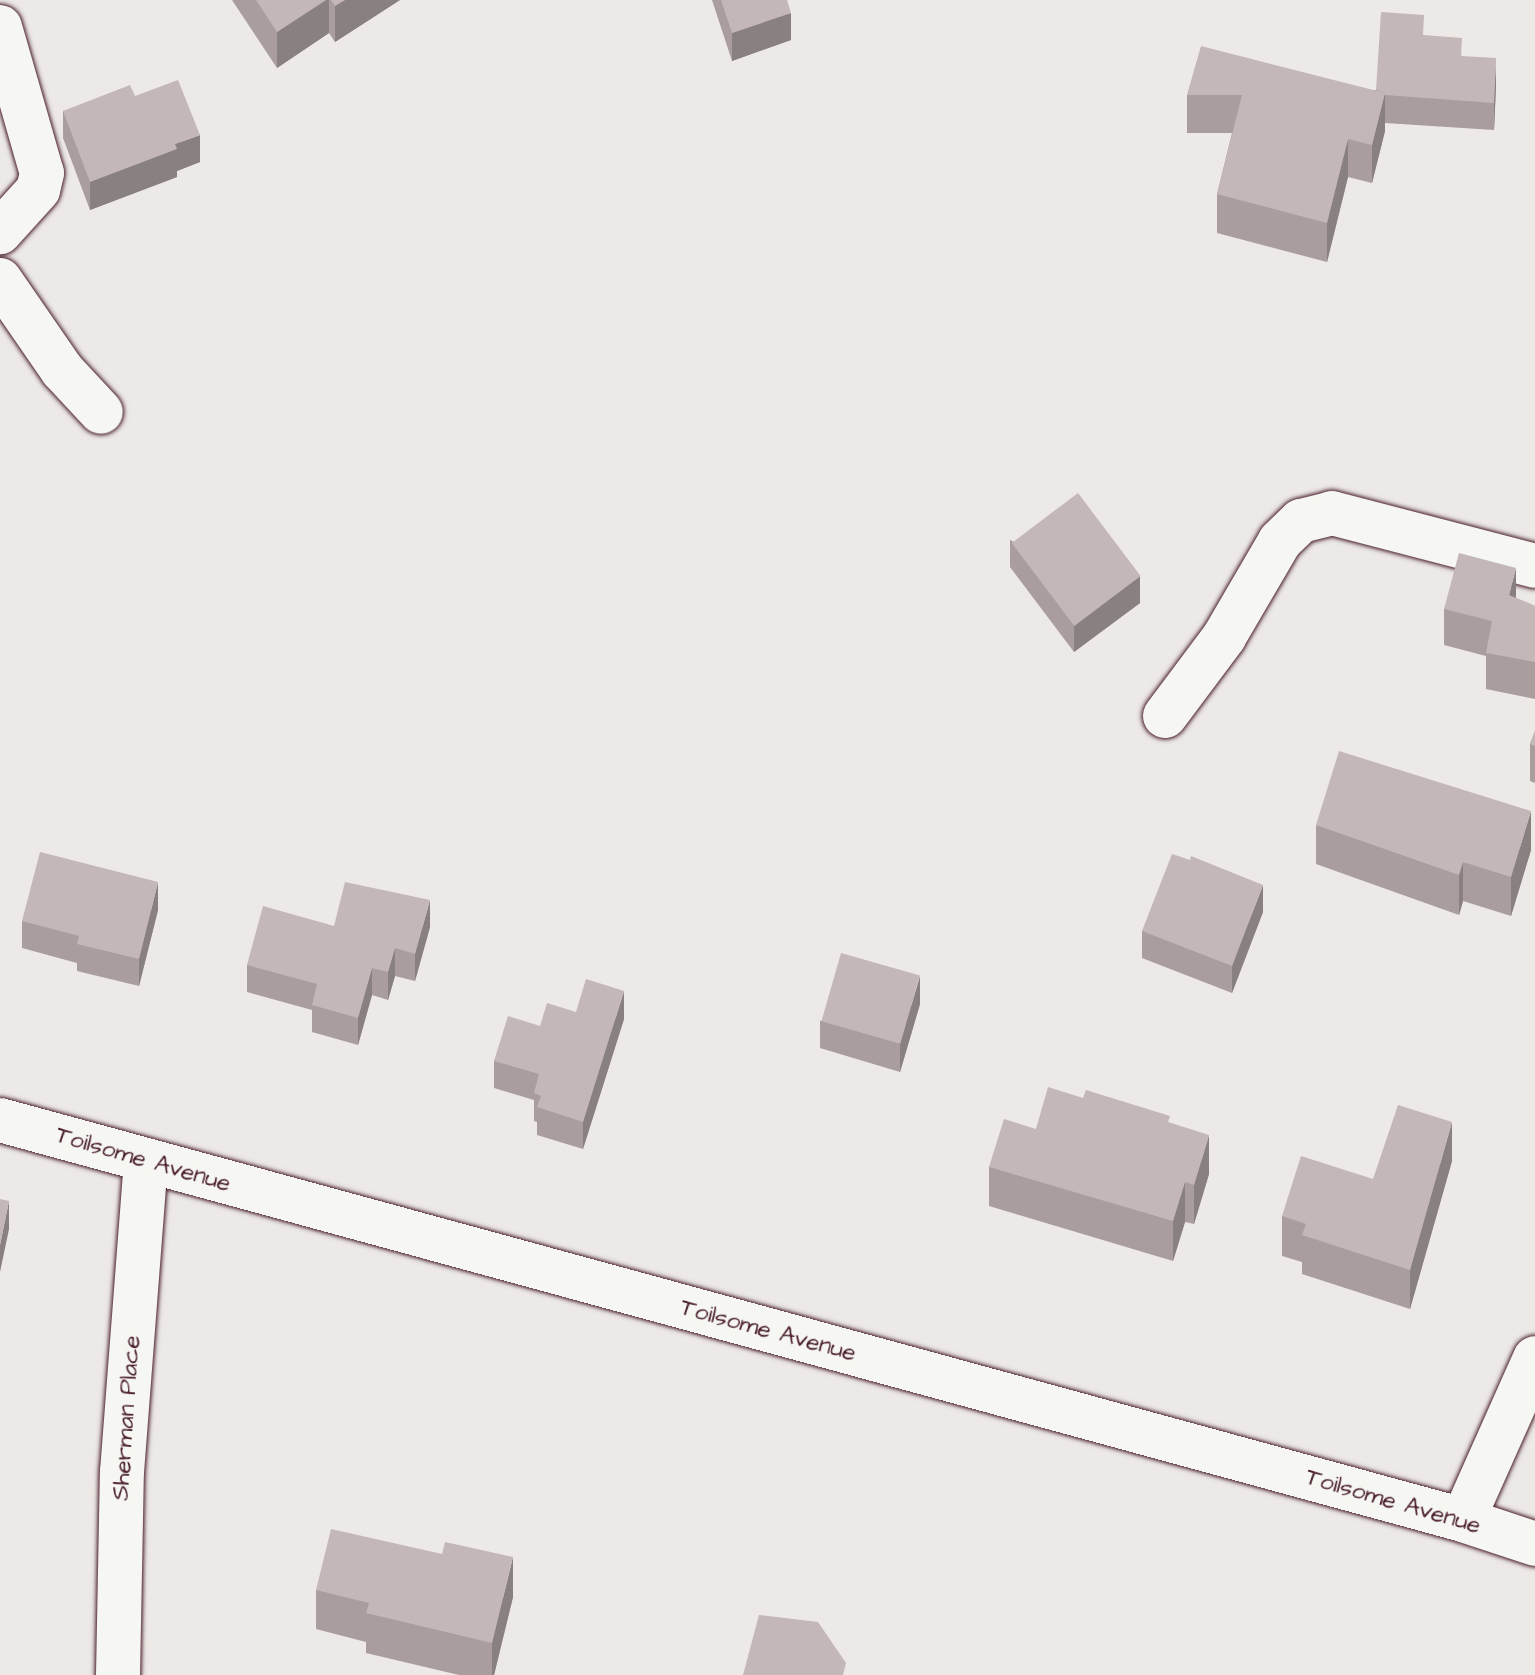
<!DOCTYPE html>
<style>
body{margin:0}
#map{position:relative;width:1535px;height:1675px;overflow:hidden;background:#ece9e6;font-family:"Architects Daughter",sans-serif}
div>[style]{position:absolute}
.roads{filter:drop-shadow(0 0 2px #4a1f2b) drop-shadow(0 0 2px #4a1f2b)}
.minor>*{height:44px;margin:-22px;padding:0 22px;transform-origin:22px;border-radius:22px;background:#f6f6f2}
.wall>*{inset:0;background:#a99d9d}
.shaded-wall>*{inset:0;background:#898080}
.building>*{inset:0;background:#c4b7b7;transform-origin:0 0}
span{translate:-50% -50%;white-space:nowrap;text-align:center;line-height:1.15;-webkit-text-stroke:6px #f6f6f2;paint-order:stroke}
.street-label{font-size:24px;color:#4a1f2b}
</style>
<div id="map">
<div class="roads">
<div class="minor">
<i style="left:0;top:27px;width:152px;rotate:74deg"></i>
<i style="left:42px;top:173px;width:17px;rotate:103deg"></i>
<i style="left:38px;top:190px;width:57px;rotate:132.1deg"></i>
<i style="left:0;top:280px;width:109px;rotate:55.4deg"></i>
<i style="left:62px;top:370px;width:57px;rotate:47.1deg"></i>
<i style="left:1165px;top:716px;width:99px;rotate:-53.2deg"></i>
<i style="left:1224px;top:637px;width:111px;rotate:-59.7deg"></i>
<i style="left:1280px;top:541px;width:29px;rotate:-44deg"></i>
<i style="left:1301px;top:521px;width:32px;rotate:-14deg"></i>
<i style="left:1332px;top:513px;width:210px;rotate:14.6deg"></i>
<i style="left:0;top:1120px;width:1517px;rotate:15.29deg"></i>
<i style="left:1463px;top:1520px;width:76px;rotate:18.4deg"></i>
<i style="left:1463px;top:1520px;width:177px;rotate:-66deg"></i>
<i style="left:118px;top:1675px;width:203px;rotate:-88.9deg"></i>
<i style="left:122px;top:1472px;width:312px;rotate:-85.6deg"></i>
</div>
</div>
<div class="wall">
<i style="clip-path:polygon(232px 0,400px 0,335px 42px,329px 33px,277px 68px)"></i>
<i style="clip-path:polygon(712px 0,787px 0,791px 40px,732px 61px)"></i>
<i style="clip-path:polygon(1424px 35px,1462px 56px,1496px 86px,1494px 130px,1385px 123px,1385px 131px,1372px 183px,1348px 177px,1327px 262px,1217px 233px,1217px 194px,1232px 133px,1187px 133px,1187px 95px,1376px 90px)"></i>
<i style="clip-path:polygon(135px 96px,200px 162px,177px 171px,177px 177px,90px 210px,63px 138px,63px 111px)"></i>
<i style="clip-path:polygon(1010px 540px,1140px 603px,1074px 652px,1010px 567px)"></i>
<i style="clip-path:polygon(1516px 598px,1535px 606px,1535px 699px,1486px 689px,1486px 656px,1444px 645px,1444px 609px)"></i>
<i style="clip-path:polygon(1535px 731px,1535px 783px,1530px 781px,1530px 744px)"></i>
<i style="clip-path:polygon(1316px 825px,1531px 850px,1511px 916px,1463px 901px,1459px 915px,1316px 864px)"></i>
<i style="clip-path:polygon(158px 910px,139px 986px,77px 971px,77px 963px,22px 948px,22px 921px)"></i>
<i style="clip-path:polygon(1263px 912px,1232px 993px,1142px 958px,1142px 931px)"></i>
<i style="clip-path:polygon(334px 926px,430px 927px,415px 981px,395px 976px,388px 1000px,372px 995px,358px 1045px,312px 1032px,312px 1010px,247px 992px,247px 965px)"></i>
<i style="clip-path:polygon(920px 1004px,900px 1072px,820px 1048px,820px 1021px)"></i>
<i style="clip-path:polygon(576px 1012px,624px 1019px,583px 1149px,537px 1135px,537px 1122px,534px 1121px,534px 1100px,494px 1088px,494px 1061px,540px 1026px)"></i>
<i style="clip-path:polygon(1083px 1098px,1170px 1123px,1209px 1174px,1194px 1224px,1185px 1222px,1173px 1261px,989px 1206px,989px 1167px,1036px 1129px)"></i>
<i style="clip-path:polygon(1452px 1161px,1410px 1309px,1302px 1274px,1302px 1262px,1282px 1256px,1282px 1216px,1373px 1179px)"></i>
<i style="clip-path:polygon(316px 1590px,513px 1597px,494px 1675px,459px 1675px,366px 1653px,366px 1642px,316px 1629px)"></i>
</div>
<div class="shaded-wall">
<i style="clip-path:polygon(326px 0,329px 0,329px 33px,277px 68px,277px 32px)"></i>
<i style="clip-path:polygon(345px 0,400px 0,335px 42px,335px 6px)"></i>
<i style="clip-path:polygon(791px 13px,791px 40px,732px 61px,732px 33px)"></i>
<i style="clip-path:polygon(1496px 58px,1496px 86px,1494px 130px,1494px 103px)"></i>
<i style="clip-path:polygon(1385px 93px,1385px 131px,1372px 183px,1372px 145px)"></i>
<i style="clip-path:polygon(200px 135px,200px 162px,177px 171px,177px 177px,90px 210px,90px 182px,175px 144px)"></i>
<i style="clip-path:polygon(1348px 139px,1348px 177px,1327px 262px,1327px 223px)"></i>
<i style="clip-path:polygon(1516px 568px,1516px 604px,1509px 595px)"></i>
<i style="clip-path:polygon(1140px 576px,1140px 603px,1074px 652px,1074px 625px)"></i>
<i style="clip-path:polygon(1531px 811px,1531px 850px,1511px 916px,1511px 877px)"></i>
<i style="clip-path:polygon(1463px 862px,1463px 901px,1459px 915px,1459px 875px)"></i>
<i style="clip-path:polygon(158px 882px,158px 910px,139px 986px,139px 959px)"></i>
<i style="clip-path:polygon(1263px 885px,1263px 912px,1232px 993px,1232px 966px)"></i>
<i style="clip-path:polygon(430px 900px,430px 927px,415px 981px,415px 954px)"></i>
<i style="clip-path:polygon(395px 948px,395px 976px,388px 1000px,388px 972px)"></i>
<i style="clip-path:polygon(372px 968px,372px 995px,358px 1045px,358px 1018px)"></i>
<i style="clip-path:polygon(920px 976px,920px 1004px,900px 1072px,900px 1044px)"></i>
<i style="clip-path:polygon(624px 991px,624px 1019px,583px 1149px,583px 1122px)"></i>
<i style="clip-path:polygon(1452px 1122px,1452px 1161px,1410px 1309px,1410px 1270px)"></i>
<i style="clip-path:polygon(1209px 1135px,1209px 1174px,1194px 1224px,1194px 1185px)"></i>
<i style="clip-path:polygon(1185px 1182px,1185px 1222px,1173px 1261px,1173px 1221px)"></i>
<i style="clip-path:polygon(9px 1201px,9px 1229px,0 1272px,0 1245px)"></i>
<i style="clip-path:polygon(513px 1557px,513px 1597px,494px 1675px,492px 1675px,492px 1643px)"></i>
</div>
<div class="building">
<i style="clip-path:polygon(256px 0,326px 0,277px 32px)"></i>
<i style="clip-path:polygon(331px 0,345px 0,335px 6px)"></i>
<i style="clip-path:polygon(721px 0,787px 0,791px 13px,732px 33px)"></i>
<i style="clip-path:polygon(1381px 12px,1424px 15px,1423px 35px,1462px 38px,1461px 56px,1496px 58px,1494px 103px,1385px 95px,1385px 93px,1376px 90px)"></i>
<i style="clip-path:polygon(1201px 46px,1385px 93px,1372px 145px,1348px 139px,1327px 223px,1217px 194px,1242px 95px,1187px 95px)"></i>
<i style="clip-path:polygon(178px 80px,200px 135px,175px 144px,177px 149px,90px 182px,63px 111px,130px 85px,135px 96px)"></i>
<i style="left:1078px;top:493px;width:104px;height:83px;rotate:53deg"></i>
<i style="clip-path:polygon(1459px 553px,1516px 568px,1509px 595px,1535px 606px,1535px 662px,1486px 653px,1492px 621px,1444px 609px)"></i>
<i style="clip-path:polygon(1535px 731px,1535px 746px,1530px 744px)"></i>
<i style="clip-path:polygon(1339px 751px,1531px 811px,1511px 877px,1463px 862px,1459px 875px,1316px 825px)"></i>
<i style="clip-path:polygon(40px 852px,158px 882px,139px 959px,77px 944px,79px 936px,22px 921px)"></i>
<i style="clip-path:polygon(1172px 854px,1190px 860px,1191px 856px,1263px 885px,1232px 966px,1142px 931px)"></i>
<i style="clip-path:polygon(345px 882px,430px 900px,415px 954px,395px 948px,388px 972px,372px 968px,358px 1018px,312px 1005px,317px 984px,247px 965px,263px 906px,334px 926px)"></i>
<i style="left:841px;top:953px;width:82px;height:71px;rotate:16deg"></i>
<i style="clip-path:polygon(586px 979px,624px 991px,583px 1122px,537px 1107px,541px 1096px,534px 1093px,539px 1074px,494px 1061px,508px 1016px,540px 1026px,547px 1003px,576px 1012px)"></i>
<i style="clip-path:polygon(1048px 1087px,1083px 1098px,1086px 1090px,1170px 1116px,1168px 1122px,1209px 1135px,1194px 1185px,1185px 1182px,1173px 1221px,989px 1167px,1004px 1119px,1036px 1129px)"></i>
<i style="clip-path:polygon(1398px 1105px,1452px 1122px,1410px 1270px,1302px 1235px,1306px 1224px,1282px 1216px,1301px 1156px,1373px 1179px)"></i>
<i style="clip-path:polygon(0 1199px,9px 1201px,0 1245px)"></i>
<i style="clip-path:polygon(331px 1529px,442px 1554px,445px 1542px,513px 1557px,492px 1643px,366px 1613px,369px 1603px,316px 1590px)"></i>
<i style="clip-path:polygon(759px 1615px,818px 1622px,846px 1663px,843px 1675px,743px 1675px)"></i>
</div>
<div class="street-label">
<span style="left:143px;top:1160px;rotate:16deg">Toilsome Avenue</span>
<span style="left:768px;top:1331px;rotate:15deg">Toilsome Avenue</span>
<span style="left:127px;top:1418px;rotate:-86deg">Sherman Place</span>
<span style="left:1393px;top:1502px;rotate:16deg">Toilsome Avenue</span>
</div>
</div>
